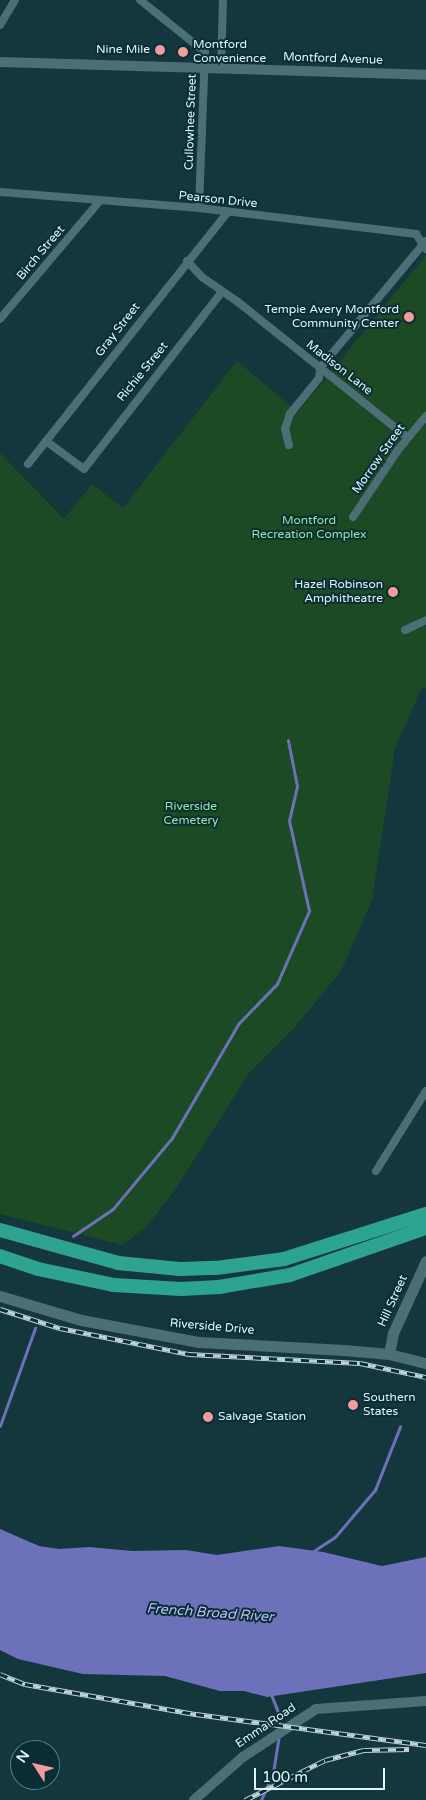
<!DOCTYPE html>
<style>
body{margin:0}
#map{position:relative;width:426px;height:1800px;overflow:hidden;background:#14373e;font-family:"Varela Round",sans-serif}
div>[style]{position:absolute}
.green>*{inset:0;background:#1c4a24}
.water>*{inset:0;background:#6d71b9}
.stream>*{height:2.5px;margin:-1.25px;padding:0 1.25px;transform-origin:1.25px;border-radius:1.25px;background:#6d71b9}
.minor>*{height:8px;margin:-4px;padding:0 4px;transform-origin:4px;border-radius:4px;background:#4c6f77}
.tertiary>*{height:10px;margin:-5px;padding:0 5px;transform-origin:5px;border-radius:5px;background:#4c6f77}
.secondary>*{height:11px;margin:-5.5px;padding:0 5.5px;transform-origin:5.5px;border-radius:5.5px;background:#4c6f77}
.motorway>*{height:14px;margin:-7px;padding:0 7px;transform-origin:7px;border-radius:7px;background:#2da492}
.rail>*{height:4.5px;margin-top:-2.25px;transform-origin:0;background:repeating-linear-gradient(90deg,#082d34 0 8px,#bdd3d8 0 16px);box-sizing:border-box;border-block:1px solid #bdd3d8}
.dots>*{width:14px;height:14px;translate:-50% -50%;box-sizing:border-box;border:2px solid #082d34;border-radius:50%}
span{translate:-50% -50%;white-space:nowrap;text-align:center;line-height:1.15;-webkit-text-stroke:4px #082d34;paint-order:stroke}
.poi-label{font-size:12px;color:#e4f7fc}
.left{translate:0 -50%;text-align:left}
.right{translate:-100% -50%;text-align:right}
.street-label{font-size:12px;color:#e4f7fc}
.park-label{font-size:12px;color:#94ee9f}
.water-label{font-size:14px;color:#bac0fc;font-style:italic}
.north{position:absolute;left:10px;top:1740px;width:50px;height:50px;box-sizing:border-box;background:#082d34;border:1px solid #607e84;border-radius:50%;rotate:305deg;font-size:14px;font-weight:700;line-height:20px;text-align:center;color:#e4f7fc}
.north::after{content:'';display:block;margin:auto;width:18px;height:22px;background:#f59b9c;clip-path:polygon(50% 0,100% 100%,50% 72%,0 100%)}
.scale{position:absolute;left:254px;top:1768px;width:131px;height:22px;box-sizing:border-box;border:2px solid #e4f7fc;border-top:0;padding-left:6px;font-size:15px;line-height:18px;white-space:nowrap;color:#e4f7fc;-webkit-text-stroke:4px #082d34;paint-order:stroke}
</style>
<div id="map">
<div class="green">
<i style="clip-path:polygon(426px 255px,426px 688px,422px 687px,395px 748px,372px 900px,341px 971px,295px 1027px,249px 1073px,175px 1190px,146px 1227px,122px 1245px,0 1214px,0 453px,64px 519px,92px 484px,123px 508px,237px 361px,298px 412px)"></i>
</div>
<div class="water">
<i style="clip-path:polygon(0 1529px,39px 1546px,59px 1549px,89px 1547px,132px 1551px,186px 1550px,217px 1555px,279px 1546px,323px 1552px,382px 1566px,426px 1557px,426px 1673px,267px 1697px,244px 1691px,220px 1691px,165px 1676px,83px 1674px,18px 1659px,0 1650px)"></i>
</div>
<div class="stream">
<i style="left:73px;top:1236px;width:48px;rotate:-34deg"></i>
<i style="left:113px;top:1209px;width:92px;rotate:-50.3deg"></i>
<i style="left:172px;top:1138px;width:133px;rotate:-59.8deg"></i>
<i style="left:239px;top:1023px;width:54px;rotate:-45.7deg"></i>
<i style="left:277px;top:984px;width:80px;rotate:-66.3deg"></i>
<i style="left:309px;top:911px;width:92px;rotate:-102.5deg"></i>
<i style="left:289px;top:821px;width:36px;rotate:-77deg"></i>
<i style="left:297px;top:786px;width:46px;rotate:-101.3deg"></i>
<i style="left:0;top:1426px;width:104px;rotate:-70.3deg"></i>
<i style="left:312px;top:1552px;width:27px;rotate:-33deg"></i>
<i style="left:335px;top:1537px;width:62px;rotate:-49.6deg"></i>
<i style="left:375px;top:1490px;width:68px;rotate:-68.4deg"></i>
<i style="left:271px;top:1693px;width:22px;rotate:69deg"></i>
<i style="left:279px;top:1714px;width:15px;rotate:90deg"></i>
<i style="left:261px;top:1800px;width:30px;rotate:-66deg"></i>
<i style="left:273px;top:1773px;width:36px;rotate:-81deg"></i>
</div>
<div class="minor">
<i style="left:140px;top:0;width:83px;rotate:38.7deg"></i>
<i style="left:205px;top:52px;width:156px;rotate:92.2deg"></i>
<i style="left:0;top:25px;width:29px;rotate:-59deg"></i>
<i style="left:221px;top:68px;width:68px;rotate:-88.3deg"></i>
<i style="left:0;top:192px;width:200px;rotate:4.6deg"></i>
<i style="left:199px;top:208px;width:219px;rotate:6.8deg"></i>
<i style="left:416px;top:234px;width:18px;rotate:56deg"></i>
<i style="left:187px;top:261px;width:22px;rotate:47deg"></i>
<i style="left:202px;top:277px;width:44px;rotate:34.8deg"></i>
<i style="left:238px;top:302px;width:216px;rotate:38.6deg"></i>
<i style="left:0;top:319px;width:153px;rotate:-49.8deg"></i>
<i style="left:46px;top:441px;width:47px;rotate:36.4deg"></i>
<i style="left:84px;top:469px;width:224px;rotate:-52.1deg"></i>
<i style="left:289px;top:445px;width:16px;rotate:-104deg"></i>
<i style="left:285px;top:429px;width:16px;rotate:-72deg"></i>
<i style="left:290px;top:414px;width:46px;rotate:-51.1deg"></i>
<i style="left:319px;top:378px;width:10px;rotate:-84deg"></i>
<i style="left:320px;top:368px;width:165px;rotate:-50.2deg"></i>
<i style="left:28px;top:464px;width:322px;rotate:-51.6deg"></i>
<i style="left:353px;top:517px;width:81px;rotate:-56.1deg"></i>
<i style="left:398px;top:450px;width:44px;rotate:-50.5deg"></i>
<i style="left:405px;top:630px;width:23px;rotate:-25deg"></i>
<i style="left:376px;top:1171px;width:94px;rotate:-58deg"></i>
</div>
<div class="tertiary">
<i style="left:0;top:62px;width:426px;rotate:1.7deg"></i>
<i style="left:194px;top:1800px;width:65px;rotate:-41.3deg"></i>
<i style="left:243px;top:1757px;width:87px;rotate:-33.3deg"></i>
<i style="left:316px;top:1709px;width:110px;rotate:-4.2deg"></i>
</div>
<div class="secondary">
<i style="left:0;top:1296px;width:84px;rotate:16.5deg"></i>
<i style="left:81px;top:1320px;width:119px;rotate:10.6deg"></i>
<i style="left:198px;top:1342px;width:146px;rotate:3.1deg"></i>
<i style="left:344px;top:1350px;width:45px;rotate:5.1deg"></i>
<i style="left:389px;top:1354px;width:38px;rotate:14deg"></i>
<i style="left:389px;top:1354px;width:21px;rotate:-79deg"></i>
<i style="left:393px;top:1333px;width:79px;rotate:-65.4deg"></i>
</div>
<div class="motorway">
<i style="left:0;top:1230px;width:123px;rotate:15.6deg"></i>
<i style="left:118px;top:1263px;width:62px;rotate:5.5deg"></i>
<i style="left:180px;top:1269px;width:36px;rotate:-2deg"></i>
<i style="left:216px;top:1268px;width:69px;rotate:-7.5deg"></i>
<i style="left:284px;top:1259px;width:149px;rotate:-17.6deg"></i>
<i style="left:0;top:1256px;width:40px;rotate:18.9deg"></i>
<i style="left:38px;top:1269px;width:78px;rotate:11.9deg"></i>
<i style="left:114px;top:1285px;width:67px;rotate:3.4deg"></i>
<i style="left:181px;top:1289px;width:38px;rotate:-3deg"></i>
<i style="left:219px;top:1287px;width:72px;rotate:-9.6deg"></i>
<i style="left:290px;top:1275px;width:144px;rotate:-19.1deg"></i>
</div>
<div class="rail">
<i style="left:0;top:1309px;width:63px;rotate:17.6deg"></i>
<i style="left:60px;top:1328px;width:132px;rotate:11.4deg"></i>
<i style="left:189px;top:1354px;width:171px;rotate:3deg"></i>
<i style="left:360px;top:1363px;width:67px;rotate:12deg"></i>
<i style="left:0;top:1674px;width:27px;rotate:22deg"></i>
<i style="left:25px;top:1684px;width:174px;rotate:10deg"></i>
<i style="left:196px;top:1714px;width:232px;rotate:7.7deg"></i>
<i style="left:245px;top:1800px;width:89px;rotate:-26.6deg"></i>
<i style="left:325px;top:1760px;width:40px;rotate:-14.4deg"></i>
<i style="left:364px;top:1750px;width:45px;rotate:-1.3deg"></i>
</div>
<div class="dots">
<i style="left:160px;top:50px;background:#f59b9c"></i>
<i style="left:183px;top:52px;background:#f59b9c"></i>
<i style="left:409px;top:317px;background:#f59b9c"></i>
<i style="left:393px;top:592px;background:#f59b9c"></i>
<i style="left:353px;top:1405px;background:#f59b9c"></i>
<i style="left:208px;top:1417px;background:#f59b9c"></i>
</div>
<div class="poi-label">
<span class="left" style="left:193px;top:52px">Montford<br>Convenience</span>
<span class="right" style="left:150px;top:50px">Nine Mile</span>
<span class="right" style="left:399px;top:317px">Tempie Avery Montford<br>Community Center</span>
<span class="right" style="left:383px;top:592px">Hazel Robinson<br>Amphitheatre</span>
<span class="left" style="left:363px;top:1405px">Southern<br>States</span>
<span class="left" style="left:218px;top:1417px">Salvage Station</span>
</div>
<div class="street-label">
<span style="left:333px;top:59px;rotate:2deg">Montford Avenue</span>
<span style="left:191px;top:122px;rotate:-88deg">Cullowhee Street</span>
<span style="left:218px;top:200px;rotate:6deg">Pearson Drive</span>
<span style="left:41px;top:253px;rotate:-50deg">Birch Street</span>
<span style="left:118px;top:330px;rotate:-52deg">Gray Street</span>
<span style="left:339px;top:368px;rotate:38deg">Madison Lane</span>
<span style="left:143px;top:372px;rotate:-51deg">Richie Street</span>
<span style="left:379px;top:459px;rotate:-55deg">Morrow Street</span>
<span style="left:393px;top:1301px;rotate:-66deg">Hill Street</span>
<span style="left:212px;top:1327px;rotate:5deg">Riverside Drive</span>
<span style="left:266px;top:1726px;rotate:-34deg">Emma Road</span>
</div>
<div class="park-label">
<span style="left:309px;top:528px">Montford<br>Recreation Complex</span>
<span style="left:191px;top:814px">Riverside<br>Cemetery</span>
</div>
<div class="water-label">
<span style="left:210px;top:1613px;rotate:4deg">French Broad River</span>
</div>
<div class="north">N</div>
<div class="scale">100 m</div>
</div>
